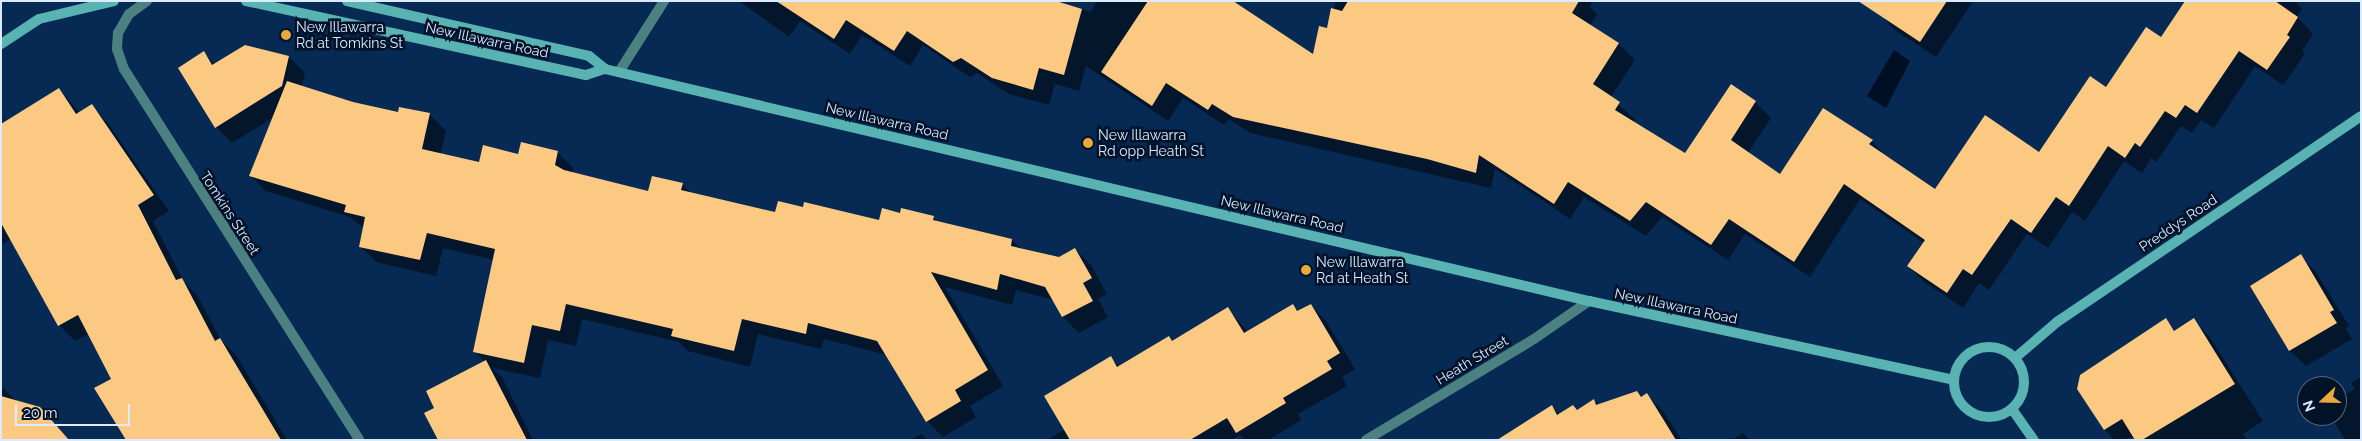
<!DOCTYPE html>
<style>
body{margin:0}
#map{position:relative;width:2362px;height:441px;overflow:hidden;background:#062a53;font-family:Raleway,sans-serif}
div>[style]{position:absolute}
.water>*{inset:0;background:#010f24}
.shadow>*{inset:0;background:#0007}
.building>*{inset:0;background:#fcc982}
.street>*{height:10px;margin:-5px;padding:0 5px;transform-origin:5px;border-radius:5px;background:#4c8181}
.secondary>*{height:10px;margin:-5px;padding:0 5px;transform-origin:5px;border-radius:5px;background:#59b3b3}
.secondary>.ring{margin:-5px;padding:0;box-sizing:content-box;background:none;border:10px solid #59b3b3;border-radius:50%}
.dots>*{width:14px;height:14px;translate:-50% -50%;box-sizing:border-box;border:2px solid #021229;border-radius:50%}
span{translate:-50% -50%;white-space:nowrap;text-align:center;line-height:1.15;-webkit-text-stroke:5px #021229;paint-order:stroke}
.poi-label{font-size:14px;color:#dcebff}
.left{translate:0 -50%;text-align:left}
.street-label{font-size:14px;color:#dcebff}
.frame{position:absolute;inset:0;border:2px solid #dcebff;pointer-events:none}
.north{position:absolute;left:2297px;top:376px;width:50px;height:50px;box-sizing:border-box;background:#021229;border:1px solid #59697f;border-radius:50%;rotate:249deg;font-size:14px;font-weight:700;line-height:20px;text-align:center;color:#dcebff}
.north::after{content:'';display:block;margin:auto;width:18px;height:22px;background:#eca93b;clip-path:polygon(50% 0,100% 100%,50% 72%,0 100%)}
.scale{position:absolute;left:15px;top:404px;width:115px;height:22px;box-sizing:border-box;border:2px solid #dcebff;border-top:0;padding-left:6px;font-size:15px;line-height:18px;white-space:nowrap;color:#dcebff;-webkit-text-stroke:4px #021229;paint-order:stroke}
</style>
<div id="map">
<div class="water">
<i style="clip-path:polygon(1894px 50px,1910px 61px,1886px 108px,1867px 96px)"></i>
</div>
<div class="shadow">
<i style="clip-path:polygon(739px 1px,1051px 1px,1091px 12px,1097px 1px,1225px 1px,1314px 56px,1328px 29px,1336px 1px,1593px 1px,1590px 7px,1597px 14px,1590px 26px,1619px 44px,1635px 60px,1610px 98px,1635px 119px,1633px 122px,1686px 155px,1731px 86px,1755px 102px,1771px 118px,1748px 153px,1781px 175px,1872px 141px,1887px 158px,1935px 191px,2040px 154px,2162px 39px,2187px 1px,2295px 1px,2302px 9px,2297px 17px,2313px 34px,2302px 51px,2305px 54px,2283px 85px,2255px 66px,2214px 128px,2201px 120px,2192px 133px,2181px 126px,2156px 162px,2151px 158px,2142px 173px,2124px 161px,2085px 221px,2072px 212px,2048px 248px,2027px 234px,1989px 290px,1979px 283px,1963px 308px,1924px 282px,1908px 266px,1924px 243px,1860px 199px,1810px 277px,1745px 234px,1728px 260px,1662px 217px,1646px 236px,1584px 197px,1570px 219px,1495px 169px,1491px 188px,1250px 133px,1229px 119px,1224px 125px,1183px 98px,1168px 121px,1086px 66px,1079px 91px,1055px 84px,1049px 105px,1009px 94px,977px 73px,970px 77px,923px 45px,910px 66px,862px 35px,850px 54px,800px 21px,789px 37px)"></i>
<i style="clip-path:polygon(1871px 1px,1973px 1px,1936px 57px,1893px 29px)"></i>
<i style="clip-path:polygon(245px 46px,289px 57px,305px 73px,301px 87px,353px 104px,399px 114px,430px 115px,446px 131px,440px 155px,480px 164px,519px 155px,557px 152px,573px 168px,572px 173px,649px 193px,682px 184px,691px 193px,776px 214px,880px 222px,901px 214px,933px 217px,938px 223px,1012px 240px,1021px 249px,1059px 258px,1075px 249px,1091px 265px,1107px 294px,1098px 299px,1108px 317px,1079px 333px,1063px 317px,1053px 300px,1016px 290px,1012px 305px,945px 287px,1003px 386px,970px 406px,976px 417px,943px 437px,927px 421px,887px 355px,824px 339px,821px 349px,758px 334px,750px 367px,688px 351px,679px 342px,582px 319px,576px 346px,548px 340px,540px 378px,492px 368px,502px 377px,533px 440px,440px 440px,436px 408px,485px 362px,474px 351px,494px 260px,443px 248px,436px 276px,376px 262px,360px 246px,364px 229px,350px 217px,266px 191px,250px 175px,274px 117px,232px 143px,216px 127px,204px 53px,215px 65px)"></i>
<i style="clip-path:polygon(59px 89px,80px 113px,92px 106px,107px 122px,169px 211px,153px 221px,184px 282px,197px 295px,221px 340px,236px 355px,287px 440px,128px 440px,113px 380px,89px 334px,75px 341px,59px 325px,11px 239px,1px 245px,1px 126px)"></i>
<i style="clip-path:polygon(2300px 256px,2316px 272px,2349px 326px,2345px 328px,2352px 339px,2306px 366px,2290px 351px,2252px 286px)"></i>
<i style="clip-path:polygon(1311px 305px,1326px 321px,1355px 369px,1342px 377px,1347px 386px,1298px 414px,1301px 420px,1268px 440px,1245px 440px,1240px 435px,1232px 440px,1047px 440px,1065px 429px,1111px 358px,1120px 367px,1169px 338px,1173px 342px,1228px 309px,1248px 332px,1292px 306px,1299px 312px)"></i>
<i style="clip-path:polygon(2165px 320px,2176px 331px,2193px 320px,2209px 336px,2263px 421px,2243px 434px,2247px 440px,2136px 440px,2134px 437px,2115px 440px,2105px 430px,2078px 388px)"></i>
<i style="clip-path:polygon(2361px 377px,2361px 440px,2345px 440px,2331px 416px,2337px 416px,2337px 399px,2355px 389px,2351px 383px)"></i>
<i style="clip-path:polygon(1px 386px,17px 402px,39px 408px,69px 440px,1px 440px)"></i>
<i style="clip-path:polygon(1637px 392px,1642px 398px,1647px 395px,1663px 411px,1682px 440px,1530px 440px,1551px 406px,1560px 415px,1577px 410px,1593px 401px,1598px 405px)"></i>
<i style="clip-path:polygon(1743px 433px,1750px 440px,1732px 440px)"></i>
<i style="clip-path:polygon(921px 434px,927px 440px,910px 440px)"></i>
</div>
<div class="building">
<i style="clip-path:polygon(776px 1px,1056px 1px,1082px 9px,1064px 75px,1039px 68px,1033px 90px,992px 78px,961px 58px,953px 62px,907px 31px,894px 51px,846px 20px,834px 39px)"></i>
<i style="clip-path:polygon(1148px 1px,1233px 1px,1313px 54px,1319px 26px,1327px 28px,1331px 8px,1342px 11px,1348px 1px,1579px 1px,1572px 13px,1619px 43px,1593px 84px,1620px 102px,1615px 110px,1685px 153px,1731px 84px,1756px 101px,1731px 140px,1780px 174px,1823px 108px,1873px 140px,1869px 144px,1935px 189px,1985px 115px,2039px 152px,2090px 76px,2106px 87px,2146px 27px,2161px 37px,2185px 1px,2275px 1px,2298px 17px,2287px 35px,2290px 37px,2267px 70px,2239px 51px,2197px 113px,2185px 105px,2176px 118px,2165px 111px,2140px 147px,2135px 143px,2125px 158px,2108px 146px,2069px 206px,2056px 197px,2031px 233px,2011px 219px,1972px 275px,1963px 269px,1947px 293px,1907px 266px,1925px 240px,1844px 184px,1794px 262px,1729px 219px,1711px 245px,1646px 202px,1630px 221px,1568px 182px,1554px 204px,1479px 155px,1476px 173px,1427px 159px,1233px 117px,1212px 104px,1208px 110px,1166px 83px,1152px 106px,1101px 72px)"></i>
<i style="clip-path:polygon(1858px 1px,1947px 1px,1920px 42px)"></i>
<i style="clip-path:polygon(245px 45px,289px 56px,282px 86px,215px 128px,178px 68px,204px 51px,212px 65px)"></i>
<i style="clip-path:polygon(287px 81px,353px 102px,398px 112px,399px 107px,430px 113px,422px 149px,479px 162px,483px 145px,518px 154px,521px 142px,558px 151px,555px 165px,564px 170px,648px 191px,652px 176px,683px 183px,681px 190px,775px 212px,778px 201px,803px 207px,804px 202px,879px 220px,882px 208px,900px 213px,901px 208px,934px 216px,933px 220px,1012px 239px,1011px 246px,1059px 257px,1075px 248px,1092px 278px,1083px 283px,1093px 301px,1062px 317px,1045px 287px,1000px 274px,997px 290px,931px 272px,988px 370px,955px 390px,961px 401px,926px 422px,877px 341px,808px 323px,806px 334px,742px 319px,734px 351px,671px 336px,673px 329px,566px 304px,560px 331px,532px 325px,524px 363px,473px 352px,495px 249px,427px 233px,420px 260px,359px 247px,365px 217px,344px 212px,346px 205px,249px 176px)"></i>
<i style="clip-path:polygon(59px 88px,76px 114px,92px 104px,154px 195px,138px 205px,176px 280px,182px 278px,215px 341px,220px 338px,281px 440px,126px 440px,94px 388px,111px 379px,78px 315px,58px 326px,1px 223px,1px 124px)"></i>
<i style="clip-path:polygon(2301px 254px,2334px 310px,2330px 312px,2337px 323px,2289px 351px,2250px 286px)"></i>
<i style="clip-path:polygon(1293px 304px,1297px 311px,1311px 304px,1340px 353px,1327px 361px,1332px 369px,1283px 398px,1286px 403px,1236px 433px,1227px 418px,1190px 440px,1070px 440px,1044px 396px,1111px 356px,1117px 367px,1169px 336px,1172px 341px,1228px 307px,1244px 333px)"></i>
<i style="clip-path:polygon(2166px 318px,2174px 331px,2194px 318px,2235px 384px,2142px 440px,2135px 440px,2122px 419px,2104px 430px,2077px 389px,2080px 375px)"></i>
<i style="clip-path:polygon(486px 360px,527px 440px,438px 440px,424px 413px,434px 408px,426px 391px)"></i>
<i style="clip-path:polygon(1637px 391px,1641px 397px,1647px 393px,1676px 440px,1497px 440px,1552px 405px,1557px 415px,1573px 405px,1577px 410px,1594px 399px,1596px 405px)"></i>
<i style="clip-path:polygon(1px 396px,40px 407px,69px 440px,1px 440px)"></i>
</div>
<div class="street">
<i style="left:147px;top:1px;width:22px;rotate:144deg"></i>
<i style="left:129px;top:14px;width:22px;rotate:120deg"></i>
<i style="left:118px;top:33px;width:16px;rotate:94deg"></i>
<i style="left:117px;top:49px;width:21px;rotate:71deg"></i>
<i style="left:124px;top:69px;width:439px;rotate:57.6deg"></i>
<i style="left:619px;top:72px;width:84px;rotate:-57.6deg"></i>
<i style="left:1366px;top:440px;width:196px;rotate:-31deg"></i>
<i style="left:1534px;top:339px;width:67px;rotate:-34.6deg"></i>
</div>
<div class="secondary">
<i style="left:246px;top:1px;width:348px;rotate:12.3deg"></i>
<i style="left:586px;top:75px;width:20px;rotate:-18deg"></i>
<i style="left:347px;top:1px;width:248px;rotate:12.8deg"></i>
<i style="left:589px;top:56px;width:21px;rotate:39deg"></i>
<i style="left:605px;top:69px;width:1011px;rotate:13.27deg"></i>
<i style="left:1589px;top:301px;width:372px;rotate:12.2deg"></i>
<i style="left:1px;top:44px;width:45px;rotate:-33.3deg"></i>
<i style="left:39px;top:19px;width:77px;rotate:-13.5deg"></i>
<i class="ring" style="left:1954px;top:347px;width:60px;height:60px"></i>
<i style="left:2015px;top:358px;width:55px;rotate:-40.6deg"></i>
<i style="left:2057px;top:322px;width:367px;rotate:-34.1deg"></i>
<i style="left:2012px;top:409px;width:38px;rotate:55deg"></i>
</div>
<div class="dots">
<i style="left:286px;top:35px;background:#eca93b"></i>
<i style="left:1088px;top:143px;background:#eca93b"></i>
<i style="left:1306px;top:270px;background:#eca93b"></i>
</div>
<div class="poi-label">
<span class="left" style="left:296px;top:35px">New Illawarra<br>Rd at Tomkins St</span>
<span class="left" style="left:1098px;top:143px">New Illawarra<br>Rd opp Heath St</span>
<span class="left" style="left:1316px;top:270px">New Illawarra<br>Rd at Heath St</span>
</div>
<div class="street-label">
<span style="left:487px;top:40px;rotate:12deg">New Illawarra Road</span>
<span style="left:887px;top:121px;rotate:13deg">New Illawarra Road</span>
<span style="left:230px;top:213px;rotate:57deg">Tomkins Street</span>
<span style="left:1282px;top:214px;rotate:13deg">New Illawarra Road</span>
<span style="left:2178px;top:223px;rotate:-34deg">Preddys Road</span>
<span style="left:1676px;top:306px;rotate:12deg">New Illawarra Road</span>
<span style="left:1472px;top:360px;rotate:-31deg">Heath Street</span>
</div>
<div class="frame"></div>
<div class="north">N</div>
<div class="scale">20 m</div>
</div>
